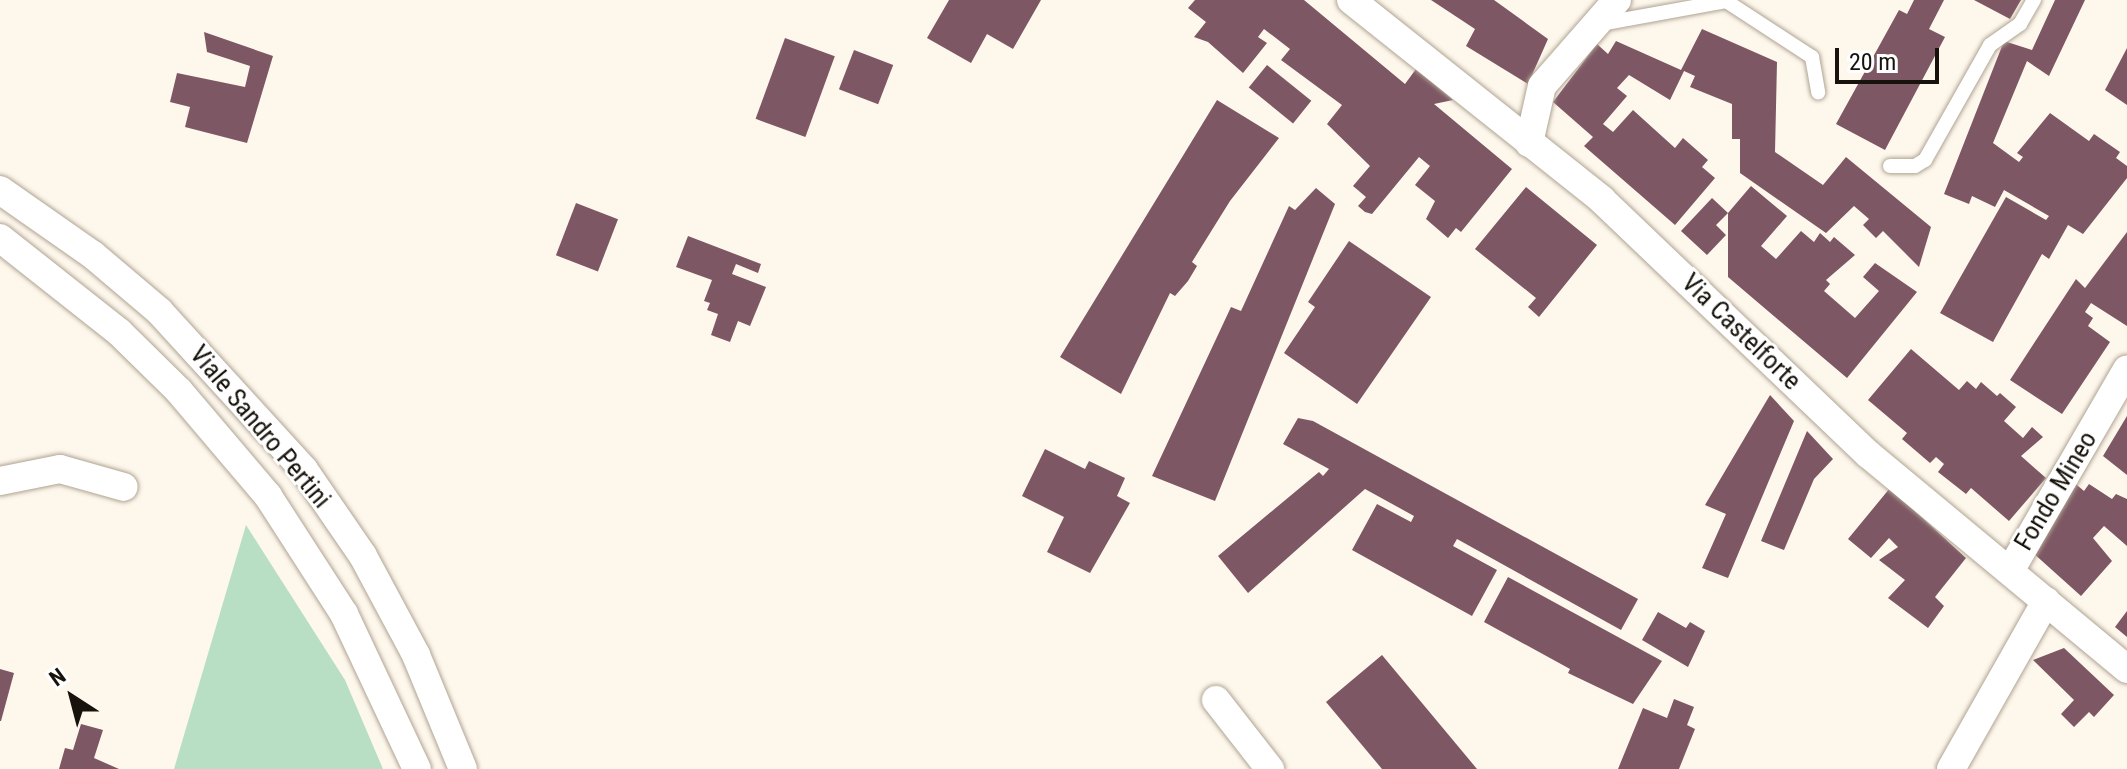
<!DOCTYPE html>
<style>
body{margin:0}
#map{position:relative;width:2127px;height:769px;overflow:hidden;background:#fef7ec;font-family:"Roboto Condensed",sans-serif}
div>[style]{position:absolute}
.green>*{inset:0;background:#b8dec4}
.building>*{inset:0;background:#7e5764;transform-origin:0 0}
.roads{filter:drop-shadow(0 0 2px #afa493) drop-shadow(0 0 2px #afa493)}
.lane>*{height:14px;margin:-7px;padding:0 7px;transform-origin:7px;border-radius:7px;background:#fff}
.street>*{height:28px;margin:-14px;padding:0 14px;transform-origin:14px;border-radius:14px;background:#fff}
span{translate:-50% -50%;white-space:nowrap;text-align:center;line-height:1.15;-webkit-text-stroke:6px #fff;paint-order:stroke}
.street-label{font-size:26px;color:#17130c}
.north{position:absolute;left:32px;top:657px;width:80px;height:80px;-webkit-text-stroke:6px #fff;paint-order:stroke;rotate:324deg;font-size:22px;font-weight:700;line-height:32px;text-align:center;color:#17130c}
.north::after{content:'';display:block;margin:auto;width:28px;height:36px;background:#17130c;clip-path:polygon(50% 0,100% 100%,50% 72%,0 100%)}
.scale{position:absolute;left:1835px;top:48px;width:104px;height:36px;box-sizing:border-box;border:4px solid #17130c;border-top:0;padding-left:10px;font-size:24px;line-height:28px;white-space:nowrap;color:#17130c;-webkit-text-stroke:6px #fff;paint-order:stroke}
</style>
<div id="map">
<div class="green">
<i style="clip-path:polygon(246px 525px,345px 680px,383px 769px,174px 769px)"></i>
</div>
<div class="building">
<i style="clip-path:polygon(949px 0,1041px 0,1013px 49px,987px 34px,971px 63px,927px 38px)"></i>
<i style="clip-path:polygon(1195px 0,1304px 0,1405px 84px,1416px 69px,1453px 100px,1434px 104px,1512px 169px,1461px 232px,1456px 228px,1448px 238px,1426px 219px,1435px 201px,1415px 185px,1430px 166px,1419px 157px,1372px 214px,1365px 212px,1358px 206px,1366px 197px,1353px 186px,1370px 166px,1327px 124px,1342px 105px,1281px 60px,1290px 49px,1264px 29px,1258px 37px,1267px 43px,1243px 73px,1208px 42px,1194px 37px,1206px 22px,1188px 8px)"></i>
<i style="clip-path:polygon(1431px 0,1494px 0,1548px 39px,1528px 84px,1466px 46px,1475px 29px)"></i>
<i style="clip-path:polygon(1914px 0,1944px 0,1929px 29px,1945px 37px,1885px 150px,1836px 124px,1899px 10px,1907px 14px)"></i>
<i style="clip-path:polygon(1974px 0,2021px 0,2010px 19px)"></i>
<i style="clip-path:polygon(2055px 0,2085px 0,2049px 76px,2027px 61px,1993px 143px,2019px 162px,2023px 157px,2017px 153px,2050px 113px,2089px 141px,2094px 134px,2120px 152px,2116px 158px,2127px 166px,2127px 178px,2083px 234px,2068px 225px,2049px 259px,2042px 254px,1993px 342px,1940px 313px,2006px 197px,2046px 220px,2049px 216px,2004px 190px,1995px 207px,1972px 196px,1969px 204px,1944px 194px,2004px 41px,2032px 50px)"></i>
<i style="clip-path:polygon(1702px 29px,1777px 62px,1775px 152px,1823px 185px,1846px 157px,1931px 227px,1919px 267px,1883px 231px,1876px 238px,1863px 225px,1869px 219px,1854px 206px,1826px 233px,1740px 173px,1740px 139px,1732px 139px,1732px 104px,1690px 87px,1695px 76px,1684px 71px,1670px 100px,1629px 75px,1617px 88px,1627px 96px,1603px 124px,1613px 132px,1633px 110px,1675px 148px,1683px 138px,1708px 160px,1702px 167px,1715px 178px,1675px 225px,1584px 146px,1593px 137px,1553px 102px,1597px 44px,1608px 54px,1616px 41px,1681px 70px)"></i>
<i style="clip-path:polygon(204px 32px,273px 56px,247px 143px,185px 127px,190px 107px,170px 102px,177px 73px,245px 87px,250px 66px,207px 52px)"></i>
<i style="left:785px;top:38px;width:53px;height:86px;rotate:20deg"></i>
<i style="clip-path:polygon(2127px 48px,2127px 105px,2105px 90px)"></i>
<i style="left:854px;top:50px;width:42px;height:42px;rotate:21deg"></i>
<i style="left:1267px;top:65px;width:57px;height:29px;rotate:39deg"></i>
<i style="clip-path:polygon(1217px 100px,1279px 138px,1230px 201px,1192px 262px,1197px 266px,1188px 281px,1175px 296px,1170px 293px,1121px 394px,1060px 357px)"></i>
<i style="clip-path:polygon(1751px 186px,1787px 216px,1761px 246px,1776px 259px,1801px 231px,1814px 242px,1820px 233px,1830px 242px,1834px 237px,1855px 255px,1826px 280px,1830px 284px,1824px 291px,1855px 318px,1879px 291px,1863px 277px,1875px 263px,1917px 292px,1847px 378px,1728px 277px,1728px 213px,1716px 225px,1726px 235px,1707px 255px,1681px 231px,1712px 198px,1728px 213px)"></i>
<i style="clip-path:polygon(1526px 187px,1597px 245px,1539px 317px,1528px 307px,1536px 298px,1475px 249px)"></i>
<i style="clip-path:polygon(1316px 188px,1335px 204px,1215px 501px,1152px 476px,1231px 307px,1241px 311px,1289px 206px,1295px 210px)"></i>
<i style="left:576px;top:203px;width:45px;height:56px;rotate:21deg"></i>
<i style="clip-path:polygon(2127px 232px,2127px 326px,2091px 303px,2085px 312px,2093px 318px,2088px 326px,2110px 342px,2062px 414px,2010px 380px,2076px 279px,2085px 288px)"></i>
<i style="clip-path:polygon(688px 236px,761px 264px,758px 273px,736px 264px,732px 274px,766px 287px,750px 326px,738px 321px,730px 342px,711px 335px,718px 314px,707px 310px,710px 303px,704px 301px,712px 280px,676px 267px)"></i>
<i style="clip-path:polygon(1349px 241px,1431px 297px,1357px 404px,1284px 353px,1315px 307px,1308px 302px)"></i>
<i style="clip-path:polygon(1911px 349px,1959px 390px,1967px 381px,1976px 389px,1981px 382px,1997px 396px,2000px 393px,2016px 407px,2004px 421px,2023px 438px,2032px 427px,2043px 437px,2021px 456px,2046px 478px,2009px 521px,1971px 488px,1966px 494px,1938px 472px,1944px 464px,1936px 457px,1930px 463px,1902px 439px,1907px 433px,1868px 400px)"></i>
<i style="clip-path:polygon(1770px 395px,1794px 421px,1728px 578px,1702px 568px,1726px 514px,1705px 505px)"></i>
<i style="clip-path:polygon(2127px 416px,2127px 475px,2103px 456px)"></i>
<i style="clip-path:polygon(1298px 418px,1313px 421px,1638px 599px,1621px 630px,1457px 539px,1453px 546px,1497px 570px,1472px 616px,1430px 593px,1352px 550px,1377px 504px,1411px 522px,1414px 516px,1365px 489px,1248px 593px,1218px 556px,1319px 472px,1323px 476px,1329px 469px,1283px 444px)"></i>
<i style="clip-path:polygon(1807px 431px,1833px 459px,1814px 479px,1784px 550px,1761px 541px)"></i>
<i style="clip-path:polygon(1045px 449px,1085px 469px,1089px 461px,1125px 478px,1117px 496px,1130px 503px,1090px 573px,1047px 552px,1064px 517px,1022px 496px)"></i>
<i style="clip-path:polygon(2071px 480px,2084px 491px,2089px 484px,2112px 499px,2116px 494px,2127px 499px,2127px 546px,2104px 526px,2093px 538px,2112px 561px,2081px 596px,2031px 551px)"></i>
<i style="clip-path:polygon(1890px 488px,1966px 558px,1935px 597px,1944px 606px,1928px 628px,1888px 598px,1905px 580px,1879px 560px,1898px 547px,1889px 538px,1871px 558px,1848px 539px)"></i>
<i style="clip-path:polygon(1508px 577px,1662px 661px,1633px 704px,1568px 673px,1570px 669px,1484px 622px)"></i>
<i style="clip-path:polygon(2127px 611px,2127px 637px,2115px 627px)"></i>
<i style="clip-path:polygon(1658px 612px,1686px 628px,1690px 622px,1705px 631px,1688px 667px,1642px 640px)"></i>
<i style="clip-path:polygon(2064px 648px,2114px 695px,2094px 717px,2089px 712px,2074px 727px,2061px 714px,2074px 700px,2033px 660px)"></i>
<i style="clip-path:polygon(1382px 655px,1477px 769px,1382px 769px,1326px 702px)"></i>
<i style="clip-path:polygon(0 669px,14px 673px,1px 721px,0 721px)"></i>
<i style="clip-path:polygon(1674px 699px,1694px 707px,1687px 725px,1695px 729px,1679px 769px,1618px 769px,1643px 708px,1667px 718px)"></i>
<i style="clip-path:polygon(81px 724px,103px 730px,94px 758px,119px 769px,59px 769px,65px 748px,73px 750px)"></i>
</div>
<div class="roads">
<div class="lane">
<i style="left:1600px;top:24px;width:128px;rotate:-10.3deg"></i>
<i style="left:1726px;top:1px;width:103px;rotate:33.1deg"></i>
<i style="left:1812px;top:57px;width:36px;rotate:80deg"></i>
<i style="left:1890px;top:166px;width:25px"></i>
<i style="left:1915px;top:166px;width:12px;rotate:-31deg"></i>
<i style="left:1925px;top:160px;width:132px;rotate:-60.5deg"></i>
<i style="left:1990px;top:45px;width:37px;rotate:-35deg"></i>
<i style="left:2020px;top:24px;width:28px;rotate:-60deg"></i>
</div>
<div class="street">
<i style="left:1351px;top:0;width:321px;rotate:38.5deg"></i>
<i style="left:1602px;top:200px;width:368px;rotate:43.7deg"></i>
<i style="left:1868px;top:454px;width:337px;rotate:39.7deg"></i>
<i style="left:1529px;top:143px;width:58px;rotate:-77.2deg"></i>
<i style="left:1542px;top:86px;width:114px;rotate:-48.9deg"></i>
<i style="left:0;top:190px;width:113px;rotate:35deg"></i>
<i style="left:93px;top:255px;width:87px;rotate:40.3deg"></i>
<i style="left:159px;top:311px;width:215px;rotate:47.6deg"></i>
<i style="left:304px;top:470px;width:104px;rotate:55.5deg"></i>
<i style="left:363px;top:556px;width:112px;rotate:61.8deg"></i>
<i style="left:416px;top:655px;width:123px;rotate:67.6deg"></i>
<i style="left:0;top:238px;width:152px;rotate:38.3deg"></i>
<i style="left:119px;top:332px;width:84px;rotate:44.5deg"></i>
<i style="left:179px;top:391px;width:138px;rotate:49.7deg"></i>
<i style="left:268px;top:496px;width:140px;rotate:57.2deg"></i>
<i style="left:344px;top:614px;width:171px;rotate:64.8deg"></i>
<i style="left:0;top:481px;width:61px;rotate:-11.3deg"></i>
<i style="left:60px;top:469px;width:66px;rotate:15.7deg"></i>
<i style="left:2010px;top:571px;width:233px;rotate:-59.9deg"></i>
<i style="left:1216px;top:700px;width:88px;rotate:52deg"></i>
<i style="left:1951px;top:769px;width:193px;rotate:-60.5deg"></i>
</div>
</div>
<div class="street-label">
<span style="left:1741px;top:332px;rotate:44deg">Via Castelforte</span>
<span style="left:260px;top:427px;rotate:50deg">Viale Sandro Pertini</span>
<span style="left:2056px;top:491px;rotate:-59deg">Fondo Mineo</span>
</div>
<div class="north">N</div>
<div class="scale">20 m</div>
</div>
